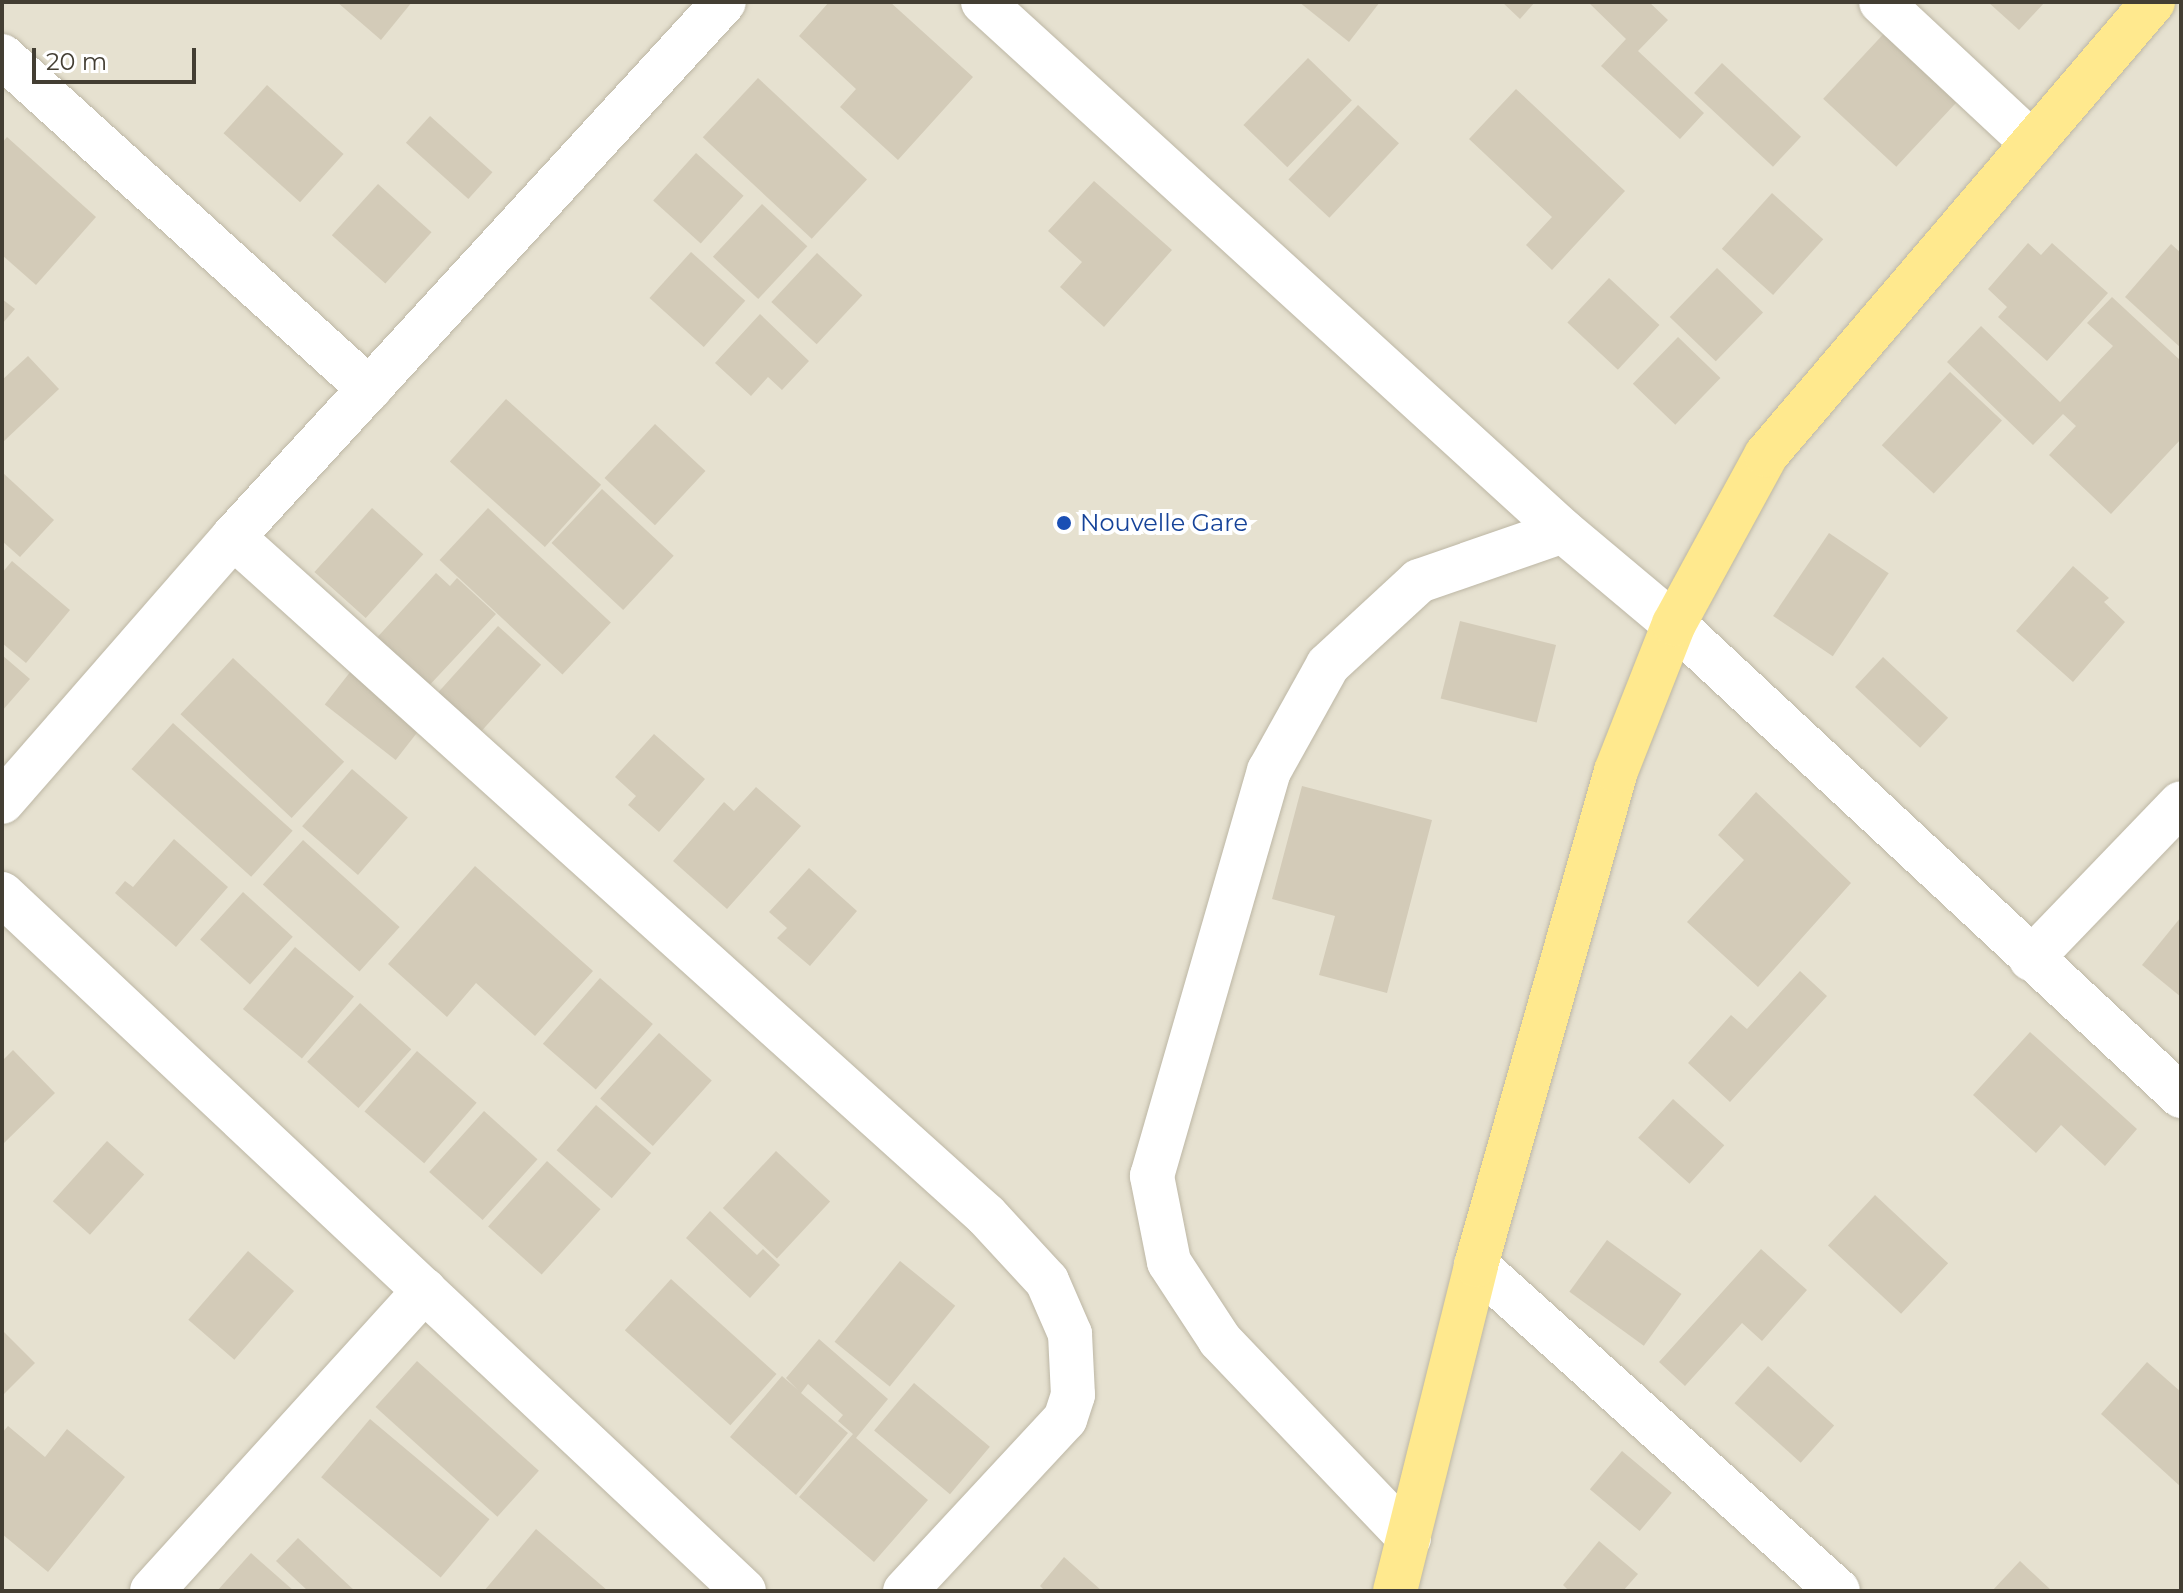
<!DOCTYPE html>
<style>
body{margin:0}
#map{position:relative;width:2183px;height:1593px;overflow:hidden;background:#f2efe2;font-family:Montserrat,sans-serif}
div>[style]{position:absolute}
.residential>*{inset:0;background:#e6e1d0;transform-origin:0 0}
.building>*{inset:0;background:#d3cbb8;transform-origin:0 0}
.roads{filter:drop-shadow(0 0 2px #bdb7a5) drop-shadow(0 0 2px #bdb7a5)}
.minor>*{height:44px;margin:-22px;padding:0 22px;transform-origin:22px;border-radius:22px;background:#fff}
.tertiary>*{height:44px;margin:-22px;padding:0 22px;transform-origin:22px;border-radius:22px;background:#fff}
.primary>*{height:44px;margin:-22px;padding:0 22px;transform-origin:22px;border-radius:22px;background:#ffe98e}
.dots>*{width:22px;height:22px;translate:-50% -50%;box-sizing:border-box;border:4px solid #fff;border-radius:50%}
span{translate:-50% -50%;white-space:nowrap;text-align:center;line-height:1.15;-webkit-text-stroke:8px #fff;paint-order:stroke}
.transit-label{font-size:24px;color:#164399}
.left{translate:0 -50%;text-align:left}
.frame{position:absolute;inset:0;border:4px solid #433e33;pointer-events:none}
.scale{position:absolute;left:32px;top:48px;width:164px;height:36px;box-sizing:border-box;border:4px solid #433e33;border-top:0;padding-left:10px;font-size:24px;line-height:28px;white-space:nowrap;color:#433e33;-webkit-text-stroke:6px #fff;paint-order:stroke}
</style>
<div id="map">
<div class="residential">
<i style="left:2px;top:2px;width:2179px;height:1589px"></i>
</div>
<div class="building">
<i style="clip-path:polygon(337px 2px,412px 2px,381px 40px)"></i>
<i style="clip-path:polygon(829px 2px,890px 2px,973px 77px,898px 160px,840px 107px,856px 89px,799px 36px)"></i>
<i style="clip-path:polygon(1299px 2px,1380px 2px,1349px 42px)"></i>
<i style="clip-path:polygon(1502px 2px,1535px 2px,1520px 19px)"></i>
<i style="clip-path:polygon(1588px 2px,1649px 2px,1668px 20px,1638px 51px,1704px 113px,1680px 139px,1601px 66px,1626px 39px)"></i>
<i style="clip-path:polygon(1988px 2px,2045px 2px,2019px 30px)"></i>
<i style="left:1890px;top:27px;width:100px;height:98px;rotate:43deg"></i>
<i style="left:1308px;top:58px;width:61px;height:93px;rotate:44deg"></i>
<i style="left:1722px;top:63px;width:108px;height:41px;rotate:43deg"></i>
<i style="left:758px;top:78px;width:149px;height:81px;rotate:43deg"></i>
<i style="left:267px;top:85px;width:103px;height:65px;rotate:42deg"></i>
<i style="clip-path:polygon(1516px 89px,1625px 191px,1552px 270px,1526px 245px,1552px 217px,1469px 139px)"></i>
<i style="left:1358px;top:105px;width:56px;height:102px;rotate:43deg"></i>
<i style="left:430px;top:116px;width:84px;height:36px;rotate:42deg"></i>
<i style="clip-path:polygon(7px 137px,96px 217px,36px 285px,2px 255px,2px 143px)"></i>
<i style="left:696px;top:153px;width:64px;height:64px;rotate:42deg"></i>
<i style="clip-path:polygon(1094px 181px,1172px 250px,1104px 327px,1060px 287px,1082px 262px,1048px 231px)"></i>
<i style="left:378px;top:184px;width:72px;height:69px;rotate:42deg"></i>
<i style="left:1772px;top:193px;width:69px;height:75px;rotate:42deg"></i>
<i style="left:762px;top:204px;width:62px;height:72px;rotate:43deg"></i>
<i style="clip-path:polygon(2028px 243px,2041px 255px,2052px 243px,2108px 293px,2047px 361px,1998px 317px,2007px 307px,1988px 289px)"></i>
<i style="clip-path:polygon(2171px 244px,2181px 253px,2181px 348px,2125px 297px)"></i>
<i style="left:691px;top:252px;width:73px;height:62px;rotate:42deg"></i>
<i style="left:817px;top:253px;width:62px;height:67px;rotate:43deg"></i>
<i style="left:1717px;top:268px;width:64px;height:68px;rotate:44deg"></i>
<i style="left:1609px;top:278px;width:69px;height:61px;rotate:43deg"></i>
<i style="clip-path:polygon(2112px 297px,2181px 361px,2181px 439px,2111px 514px,2049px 455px,2076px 426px,2063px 414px,2033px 445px,1947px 362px,1981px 326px,2060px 402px,2113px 346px,2087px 323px)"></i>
<i style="clip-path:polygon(2px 299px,15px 309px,2px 324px)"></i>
<i style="clip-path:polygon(760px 314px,809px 361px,782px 390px,768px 377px,751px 396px,715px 363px)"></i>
<i style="left:1678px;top:337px;width:59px;height:65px;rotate:44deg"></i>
<i style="clip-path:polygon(28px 356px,59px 389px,2px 443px,2px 380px)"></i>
<i style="left:1950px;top:372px;width:71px;height:100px;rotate:43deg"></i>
<i style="left:506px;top:399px;width:128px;height:84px;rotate:42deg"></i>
<i style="left:655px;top:424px;width:69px;height:74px;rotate:43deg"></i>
<i style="clip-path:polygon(2px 472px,54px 520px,20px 557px,2px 541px)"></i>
<i style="left:602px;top:489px;width:98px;height:74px;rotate:43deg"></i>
<i style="left:372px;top:508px;width:69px;height:86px;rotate:42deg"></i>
<i style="left:488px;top:508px;width:168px;height:71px;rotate:43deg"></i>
<i style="left:1829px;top:533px;width:72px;height:100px;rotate:34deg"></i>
<i style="clip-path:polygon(12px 561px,70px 610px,26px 663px,2px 643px,2px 573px)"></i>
<i style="clip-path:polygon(2073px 566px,2109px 598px,2104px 602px,2125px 622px,2073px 682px,2016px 631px)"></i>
<i style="clip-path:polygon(436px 573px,450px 586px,457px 578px,496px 614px,425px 690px,373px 642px)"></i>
<i style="left:1460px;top:621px;width:99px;height:80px;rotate:14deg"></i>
<i style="left:498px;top:626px;width:58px;height:98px;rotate:42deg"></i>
<i style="clip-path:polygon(2px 655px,30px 679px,2px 711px)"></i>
<i style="left:1883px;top:657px;width:89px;height:41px;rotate:43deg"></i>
<i style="left:233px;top:658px;width:152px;height:77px;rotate:43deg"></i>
<i style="left:358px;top:662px;width:90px;height:54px;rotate:38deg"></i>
<i style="left:173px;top:723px;width:161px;height:62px;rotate:42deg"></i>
<i style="clip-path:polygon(654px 734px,705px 779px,659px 832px,628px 805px,636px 796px,615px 777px)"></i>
<i style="left:352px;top:769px;width:74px;height:76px;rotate:41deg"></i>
<i style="clip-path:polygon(1302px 786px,1432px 820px,1387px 993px,1319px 975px,1335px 916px,1272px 899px)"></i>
<i style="clip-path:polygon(756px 787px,801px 826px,727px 909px,673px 861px,724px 802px,734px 811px)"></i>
<i style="clip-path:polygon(1756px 792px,1851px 883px,1758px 987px,1687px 922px,1744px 860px,1718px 835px)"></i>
<i style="clip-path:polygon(174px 839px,228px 887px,176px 947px,115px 893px,125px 881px,133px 887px)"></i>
<i style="left:303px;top:840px;width:130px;height:60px;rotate:42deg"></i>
<i style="clip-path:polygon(475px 866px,593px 971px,535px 1036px,476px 983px,447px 1017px,388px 964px)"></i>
<i style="clip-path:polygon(809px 868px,857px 911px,810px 966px,777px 938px,787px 928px,769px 912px)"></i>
<i style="left:243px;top:892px;width:67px;height:64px;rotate:42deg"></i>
<i style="clip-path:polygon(2181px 917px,2181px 997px,2142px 965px)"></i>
<i style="left:295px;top:947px;width:77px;height:81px;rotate:40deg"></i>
<i style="clip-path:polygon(1800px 971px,1827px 996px,1730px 1102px,1688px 1063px,1731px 1015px,1747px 1029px)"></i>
<i style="left:600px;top:978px;width:70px;height:87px;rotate:41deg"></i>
<i style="left:360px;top:1003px;width:69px;height:79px;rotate:42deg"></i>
<i style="clip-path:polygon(2030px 1032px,2137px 1129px,2105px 1166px,2061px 1125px,2036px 1153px,1973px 1095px)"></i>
<i style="left:659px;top:1033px;width:71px;height:88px;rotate:42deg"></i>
<i style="clip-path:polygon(13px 1050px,55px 1093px,2px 1145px,2px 1061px)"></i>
<i style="left:417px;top:1051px;width:79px;height:80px;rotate:41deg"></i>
<i style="left:1673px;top:1099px;width:69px;height:52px;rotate:42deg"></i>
<i style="left:596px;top:1105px;width:73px;height:60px;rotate:41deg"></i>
<i style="left:484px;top:1111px;width:72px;height:82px;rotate:42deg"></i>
<i style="left:107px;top:1141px;width:50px;height:81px;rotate:42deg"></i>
<i style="left:776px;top:1151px;width:74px;height:78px;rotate:43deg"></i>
<i style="left:547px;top:1161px;width:72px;height:88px;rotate:42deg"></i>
<i style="left:1875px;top:1195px;width:100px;height:69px;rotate:43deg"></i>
<i style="clip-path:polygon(710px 1211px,757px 1255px,763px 1249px,780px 1265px,750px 1298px,686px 1238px)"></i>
<i style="left:1607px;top:1240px;width:92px;height:64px;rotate:36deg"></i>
<i style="clip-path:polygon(1761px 1249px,1807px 1290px,1762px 1341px,1742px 1323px,1685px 1386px,1659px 1362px)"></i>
<i style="left:248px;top:1251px;width:61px;height:91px;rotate:41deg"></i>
<i style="left:900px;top:1261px;width:71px;height:104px;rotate:39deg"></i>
<i style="left:671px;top:1279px;width:142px;height:69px;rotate:42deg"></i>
<i style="clip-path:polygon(2px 1330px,35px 1363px,2px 1396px)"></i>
<i style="clip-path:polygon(819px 1339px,888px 1399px,856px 1438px,928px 1500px,874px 1562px,799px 1497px,853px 1434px,838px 1421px,843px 1415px,808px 1384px,801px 1393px,848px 1433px,796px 1495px,730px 1437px,782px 1376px,798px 1390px,786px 1378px)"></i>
<i style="left:417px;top:1361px;width:164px;height:62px;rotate:42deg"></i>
<i style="clip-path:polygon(2147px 1362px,2181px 1392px,2181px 1487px,2101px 1414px)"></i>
<i style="left:1768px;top:1366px;width:89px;height:50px;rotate:42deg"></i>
<i style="left:914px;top:1383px;width:99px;height:62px;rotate:40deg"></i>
<i style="left:370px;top:1419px;width:156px;height:76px;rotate:40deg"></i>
<i style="clip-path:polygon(8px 1426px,45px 1457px,67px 1429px,125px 1477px,48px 1572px,2px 1534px,2px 1433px)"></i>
<i style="left:1622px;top:1451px;width:65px;height:50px;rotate:40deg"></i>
<i style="clip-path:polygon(536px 1529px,608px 1591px,484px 1591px)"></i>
<i style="clip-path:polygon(298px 1538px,355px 1591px,308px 1591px,276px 1561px)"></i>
<i style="clip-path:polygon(1599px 1541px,1638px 1574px,1623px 1591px,1569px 1591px,1563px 1585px)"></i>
<i style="clip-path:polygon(251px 1553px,294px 1591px,217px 1591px)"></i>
<i style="clip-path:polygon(1064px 1557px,1102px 1591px,1045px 1591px,1040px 1586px)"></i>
<i style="clip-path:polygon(2020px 1561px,2052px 1591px,1992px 1591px)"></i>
</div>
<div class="roads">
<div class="minor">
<i style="left:1881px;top:2px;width:207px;rotate:43deg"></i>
<i style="left:2px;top:56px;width:496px;rotate:42.2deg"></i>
<i style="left:233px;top:537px;width:1013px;rotate:42deg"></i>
<i style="left:986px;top:1215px;width:90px;rotate:47.3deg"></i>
<i style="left:1047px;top:1281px;width:58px;rotate:66.5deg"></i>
<i style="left:1070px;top:1334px;width:61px;rotate:87.2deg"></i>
<i style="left:1073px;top:1395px;width:25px;rotate:108deg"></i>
<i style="left:1065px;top:1419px;width:235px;rotate:132.9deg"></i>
<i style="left:2px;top:802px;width:352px;rotate:-48.9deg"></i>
<i style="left:233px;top:537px;width:726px;rotate:-47.46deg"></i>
<i style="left:2px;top:894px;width:1018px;rotate:43.21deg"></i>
<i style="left:2031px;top:959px;width:216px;rotate:-46.1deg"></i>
<i style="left:1476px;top:1265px;width:487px;rotate:42deg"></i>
<i style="left:1409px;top:1538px;width:274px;rotate:-133.7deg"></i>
<i style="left:1220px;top:1340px;width:93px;rotate:-123.2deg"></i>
<i style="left:1169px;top:1262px;width:88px;rotate:-101.2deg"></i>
<i style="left:1152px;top:1176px;width:422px;rotate:-73.9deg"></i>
<i style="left:1269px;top:771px;width:121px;rotate:-60.9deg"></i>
<i style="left:1328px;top:665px;width:124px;rotate:-42.7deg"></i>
<i style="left:1419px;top:581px;width:152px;rotate:-19.1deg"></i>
<i style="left:152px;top:1591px;width:406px;rotate:-47.8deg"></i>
</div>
<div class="tertiary">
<i style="left:983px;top:2px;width:785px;rotate:42.37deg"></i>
<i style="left:1563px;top:531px;width:145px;rotate:40deg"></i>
<i style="left:1674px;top:624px;width:693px;rotate:42.95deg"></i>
</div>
<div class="primary">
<i style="left:1395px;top:1591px;width:336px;rotate:-76deg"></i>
<i style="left:1476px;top:1265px;width:513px;rotate:-74.18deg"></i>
<i style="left:1616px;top:771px;width:158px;rotate:-68.5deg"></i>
<i style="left:1674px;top:624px;width:192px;rotate:-61.4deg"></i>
<i style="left:1766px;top:455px;width:596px;rotate:-49.49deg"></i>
</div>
</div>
<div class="dots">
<i style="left:1064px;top:523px;background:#1a4fb4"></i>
</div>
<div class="transit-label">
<span class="left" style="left:1080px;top:523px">Nouvelle Gare</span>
</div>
<div class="frame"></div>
<div class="scale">20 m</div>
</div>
